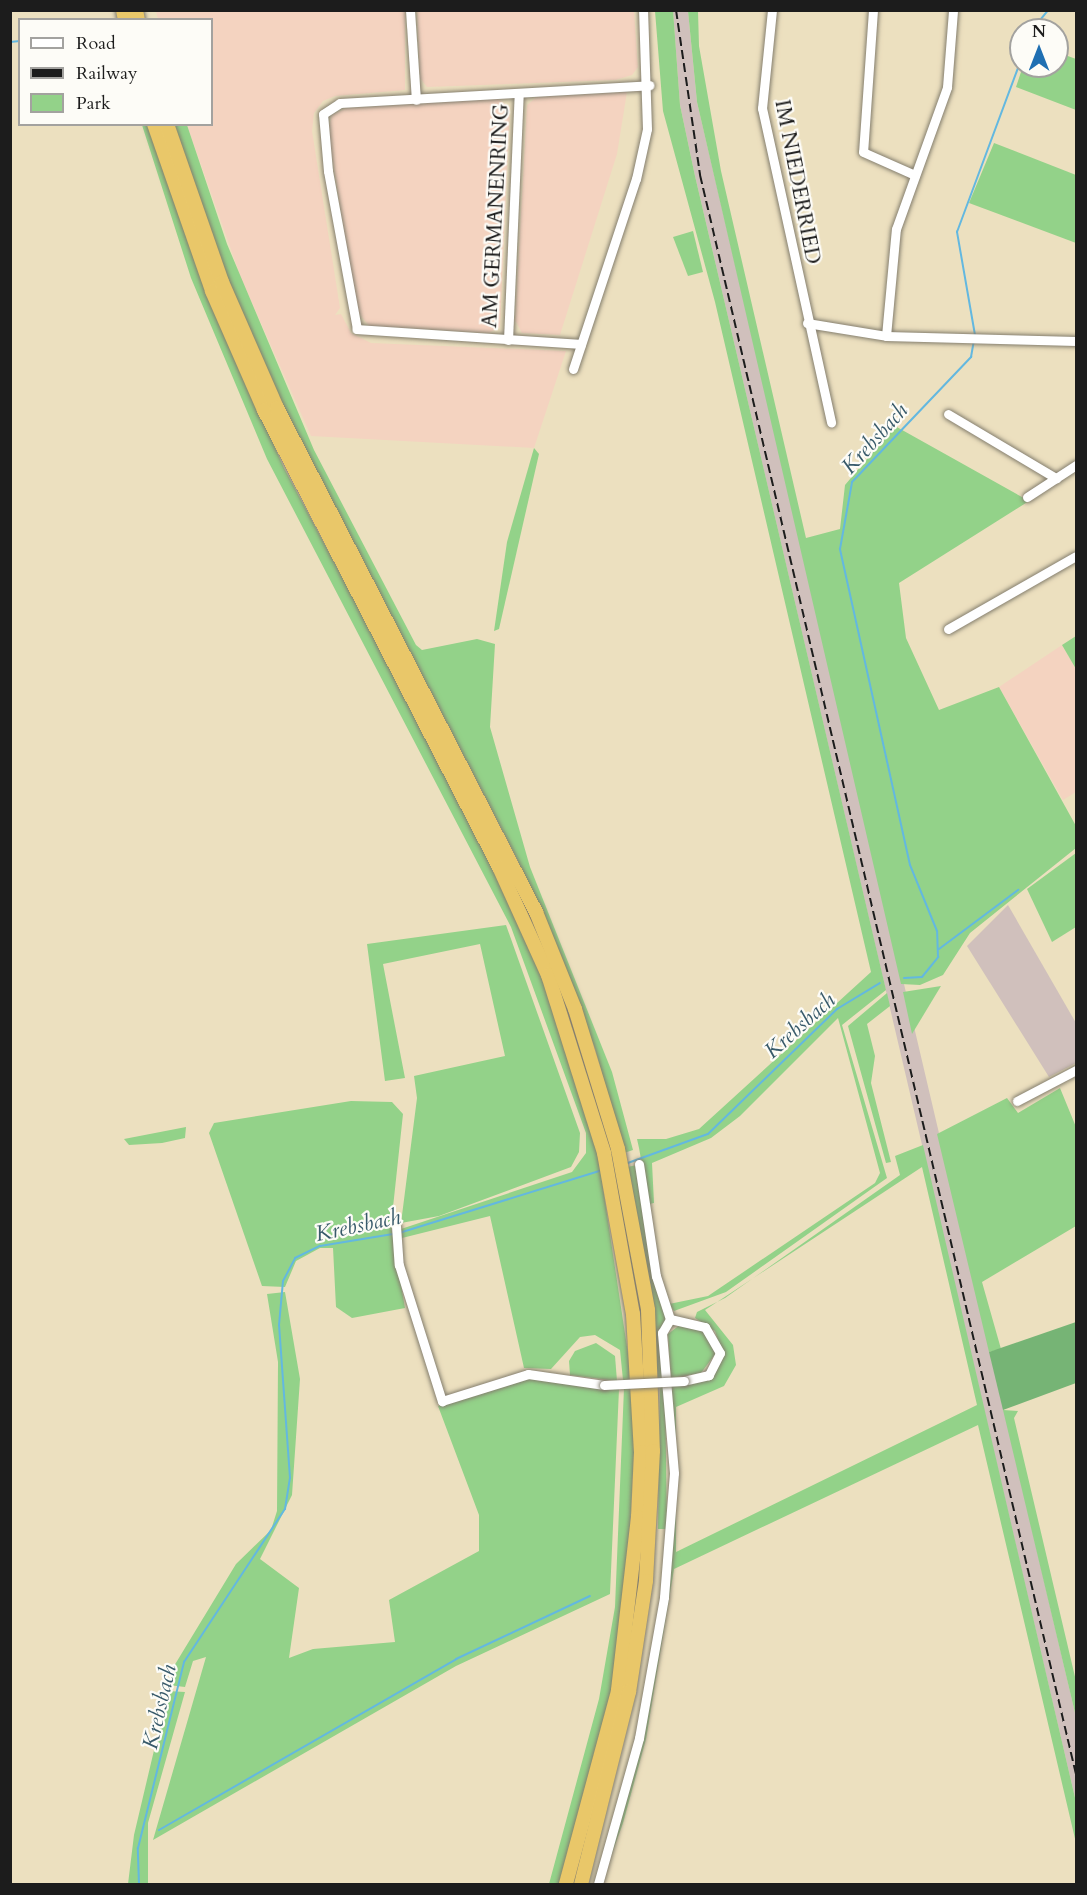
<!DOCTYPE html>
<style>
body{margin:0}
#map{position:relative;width:1087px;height:1895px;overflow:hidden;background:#ece0bf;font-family:Cardo,serif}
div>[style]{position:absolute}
.built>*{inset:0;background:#f4d3c0}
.industrial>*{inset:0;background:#d0c0bc}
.green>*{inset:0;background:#93d289}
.forest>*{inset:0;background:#76b475}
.stream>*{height:2px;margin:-1px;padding:0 1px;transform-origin:1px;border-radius:1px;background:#63b8e0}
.roads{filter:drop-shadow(0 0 2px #847e6e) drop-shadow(0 0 2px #847e6e)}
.minor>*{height:9px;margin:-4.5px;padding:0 4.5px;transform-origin:4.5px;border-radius:4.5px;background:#fff}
.highway>*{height:14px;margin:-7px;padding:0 7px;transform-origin:7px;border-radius:7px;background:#e9c769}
.rail>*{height:2px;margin-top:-1px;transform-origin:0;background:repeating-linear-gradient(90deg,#1c1c1c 0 9px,transparent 0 13.5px)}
.bridges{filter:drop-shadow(0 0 2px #847e6e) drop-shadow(0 0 2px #847e6e)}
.minor-bridge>*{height:9px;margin:-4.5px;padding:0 4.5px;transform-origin:4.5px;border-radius:4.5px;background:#fff}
span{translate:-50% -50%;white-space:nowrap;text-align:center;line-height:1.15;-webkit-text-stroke:4.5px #fdfcf7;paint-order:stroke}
.street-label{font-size:21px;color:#1c1c1c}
.water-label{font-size:22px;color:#385a6a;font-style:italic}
.frame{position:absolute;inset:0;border:12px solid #1c1c1c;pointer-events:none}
.legend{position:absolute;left:18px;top:18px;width:195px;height:108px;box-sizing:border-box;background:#fdfcf7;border:2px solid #a3a29f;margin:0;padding:8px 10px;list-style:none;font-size:18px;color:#1c1c1c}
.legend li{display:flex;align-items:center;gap:12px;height:30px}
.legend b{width:30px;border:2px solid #a3a29f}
.north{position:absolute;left:1009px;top:18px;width:60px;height:60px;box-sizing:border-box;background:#fdfcf7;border:2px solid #a3a29f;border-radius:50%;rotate:0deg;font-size:16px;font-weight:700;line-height:24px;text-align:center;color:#1c1c1c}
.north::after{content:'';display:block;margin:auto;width:21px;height:27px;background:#1f6fb2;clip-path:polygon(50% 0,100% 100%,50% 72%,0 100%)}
</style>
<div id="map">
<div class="built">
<i style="clip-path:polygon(156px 11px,405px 11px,405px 90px,335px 96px,323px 101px,314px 113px,312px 131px,340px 308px,335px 315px,341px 314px,351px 333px,371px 343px,566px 351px,534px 448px,311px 436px,241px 278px,187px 125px,212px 124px,212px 20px,158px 19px)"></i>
<i style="clip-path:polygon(417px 11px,634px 11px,638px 67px,632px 75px,615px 80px,427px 87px,420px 78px)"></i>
<i style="clip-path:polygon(627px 92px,617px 154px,560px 335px,522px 333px,515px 320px,527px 105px,537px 97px)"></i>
<i style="clip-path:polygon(498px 99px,510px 107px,500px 327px,489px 333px,369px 326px,357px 311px,328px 131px,332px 115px,347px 108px)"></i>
<i style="clip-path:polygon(1062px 645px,1076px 669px,1076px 792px,1063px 800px,999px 687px)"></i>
</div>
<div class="industrial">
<i style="clip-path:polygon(673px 11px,688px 11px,697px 102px,1076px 1717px,1076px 1802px,695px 176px,680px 105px)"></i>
<i style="clip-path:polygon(1008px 905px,1076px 1023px,1076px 1063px,1049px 1077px,967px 946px)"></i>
</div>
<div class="green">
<i style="clip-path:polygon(673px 10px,680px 105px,695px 176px,886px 990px,842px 1025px,887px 1178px,726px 1292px,674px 1311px,669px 1304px,708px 1296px,875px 1183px,880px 1173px,838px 1018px,740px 1116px,711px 1138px,652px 1163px,654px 1203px,649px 1204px,639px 1148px,637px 1139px,666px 1139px,699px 1129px,871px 972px,715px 302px,663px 111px,655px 11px)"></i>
<i style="clip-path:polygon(688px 11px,698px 11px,699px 46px,721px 171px,806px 538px,840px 529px,845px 485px,895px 426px,1029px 501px,899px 583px,906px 638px,939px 710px,999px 687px,1076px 826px,1076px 848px,970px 933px,943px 975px,920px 985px,901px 984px,697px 102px)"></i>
<i style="clip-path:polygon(1057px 52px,1076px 59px,1076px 110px,1016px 87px,1023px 66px,1057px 66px)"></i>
<i style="clip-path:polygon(142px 125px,148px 125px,206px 291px,284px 468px,473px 823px,543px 978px,598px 1155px,632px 1380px,623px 1380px,620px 1350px,595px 1335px,580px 1337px,551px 1369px,524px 1368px,490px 1216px,402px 1238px,401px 1229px,572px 1172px,586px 1153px,586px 1133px,511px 927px,267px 459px,191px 278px)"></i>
<i style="clip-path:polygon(174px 125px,187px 125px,227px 244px,314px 450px,416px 645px,422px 650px,477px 639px,495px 644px,490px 727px,530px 867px,612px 1072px,633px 1150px,624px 1153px,595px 1048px,518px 861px,278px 397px,212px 241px)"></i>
<i style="clip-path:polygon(994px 143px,1076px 175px,1076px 243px,969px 203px)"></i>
<i style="clip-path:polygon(693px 231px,703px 272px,688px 276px,673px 237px)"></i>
<i style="clip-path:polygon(534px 448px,539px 454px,499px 629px,494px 631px,507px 542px)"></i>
<i style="clip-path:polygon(1076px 636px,1076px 669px,1062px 645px)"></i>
<i style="clip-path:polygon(1076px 853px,1076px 927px,1052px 942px,1027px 889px)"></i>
<i style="clip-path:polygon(506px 925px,580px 1133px,579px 1152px,571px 1167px,439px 1216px,401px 1223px,417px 1098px,414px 1076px,505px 1056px,480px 944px,383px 964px,405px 1078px,385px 1081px,367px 944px)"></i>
<i style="clip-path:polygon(941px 986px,912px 1034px,903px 992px)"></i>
<i style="clip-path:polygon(887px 993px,890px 1006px,867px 1024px,875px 1056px,871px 1083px,891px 1162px,886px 1163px,848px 1026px)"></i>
<i style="clip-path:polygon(1060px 1088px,1076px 1127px,1076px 1226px,982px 1282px,1001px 1349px,989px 1352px,937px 1134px,1007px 1098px,1018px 1113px)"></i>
<i style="clip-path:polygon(351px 1101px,392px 1102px,403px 1114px,391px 1226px,405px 1308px,352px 1318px,336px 1307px,333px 1248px,320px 1248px,296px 1261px,285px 1287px,262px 1286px,209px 1133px,214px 1123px)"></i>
<i style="clip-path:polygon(186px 1127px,185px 1138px,162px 1143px,129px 1145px,124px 1139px)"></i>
<i style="clip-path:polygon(evenodd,923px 1145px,1076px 1802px,1076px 1843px,978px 1425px,674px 1569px,646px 1739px,623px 1823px,601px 1884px,643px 1738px,667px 1598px,677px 1472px,671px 1386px,710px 1376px,723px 1355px,715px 1331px,695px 1318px,697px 1312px,725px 1298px,900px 1175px,895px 1156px,923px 1145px,922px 1167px,977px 1405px,676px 1552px,676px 1407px,724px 1386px,736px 1365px,733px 1345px,705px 1310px,922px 1167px)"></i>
<i style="clip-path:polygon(637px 1165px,668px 1317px,665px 1378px,658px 1379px,648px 1275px,627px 1167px)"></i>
<i style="clip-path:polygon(285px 1292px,300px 1379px,292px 1495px,260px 1559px,299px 1588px,289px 1658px,313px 1649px,395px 1642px,389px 1600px,479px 1551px,479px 1515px,438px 1406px,496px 1383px,544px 1377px,619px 1389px,610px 1594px,456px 1666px,153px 1840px,206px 1657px,193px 1661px,185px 1687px,168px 1685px,171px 1671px,236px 1564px,271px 1530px,277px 1511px,278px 1362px,267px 1294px)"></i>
<i style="clip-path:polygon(681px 1324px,704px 1331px,716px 1353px,701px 1373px,671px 1378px,668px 1334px)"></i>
<i style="clip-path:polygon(596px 1343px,615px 1356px,617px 1381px,570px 1375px,569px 1361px,575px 1351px)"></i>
<i style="clip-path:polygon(660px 1386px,665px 1386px,667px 1529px,658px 1529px)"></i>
<i style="clip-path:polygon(624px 1388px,633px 1388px,634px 1453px,627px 1582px,612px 1690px,560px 1884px,549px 1884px,599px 1699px,615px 1607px)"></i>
<i style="clip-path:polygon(1003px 1410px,1018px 1411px,1014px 1418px,1076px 1681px,1076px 1717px)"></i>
<i style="clip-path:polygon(168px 1691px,185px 1692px,148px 1823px,148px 1884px,128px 1884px,134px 1835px)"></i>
</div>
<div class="forest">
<i style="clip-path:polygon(1076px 1322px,1076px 1383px,1003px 1410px,989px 1352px)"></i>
</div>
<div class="stream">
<i style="left:1032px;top:30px;width:26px;rotate:-51deg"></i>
<i style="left:10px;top:42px;width:10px;rotate:-6deg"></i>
<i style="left:975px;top:335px;width:105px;rotate:-99.9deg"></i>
<i style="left:957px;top:232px;width:184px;rotate:-69.6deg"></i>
<i style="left:939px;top:949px;width:99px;rotate:-36.8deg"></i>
<i style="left:904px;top:978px;width:18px;rotate:-3deg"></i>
<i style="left:922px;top:977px;width:26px;rotate:-51deg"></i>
<i style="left:938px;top:957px;width:26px;rotate:-92deg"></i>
<i style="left:937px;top:931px;width:71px;rotate:-112.2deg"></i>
<i style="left:910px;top:865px;width:324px;rotate:-102.5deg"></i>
<i style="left:840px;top:549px;width:68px;rotate:-79.8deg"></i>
<i style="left:852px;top:482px;width:173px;rotate:-46.4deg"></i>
<i style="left:971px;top:357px;width:17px;rotate:-80deg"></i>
<i style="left:625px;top:1164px;width:88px;rotate:-19.9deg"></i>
<i style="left:708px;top:1134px;width:180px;rotate:-44.1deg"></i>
<i style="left:837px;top:1009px;width:50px;rotate:-31.2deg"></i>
<i style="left:399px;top:1233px;width:213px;rotate:-17.2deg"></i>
<i style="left:159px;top:1830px;width:343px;rotate:-29.9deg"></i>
<i style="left:456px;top:1659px;width:148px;rotate:-25.2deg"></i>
<i style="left:139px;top:1884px;width:36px;rotate:-92deg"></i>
<i style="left:138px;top:1848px;width:192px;rotate:-76.1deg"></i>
<i style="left:184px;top:1662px;width:183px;rotate:-56.6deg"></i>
<i style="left:285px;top:1509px;width:31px;rotate:-81deg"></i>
<i style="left:290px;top:1478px;width:153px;rotate:-94.1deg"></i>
<i style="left:279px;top:1325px;width:44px;rotate:-84.8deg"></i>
<i style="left:283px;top:1281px;width:26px;rotate:-62deg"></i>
<i style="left:295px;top:1258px;width:28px;rotate:-26deg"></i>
<i style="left:320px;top:1246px;width:74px;rotate:-9.3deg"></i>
</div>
<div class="roads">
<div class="minor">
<i style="left:410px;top:10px;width:90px;rotate:86.2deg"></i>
<i style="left:772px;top:10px;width:99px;rotate:95.8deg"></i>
<i style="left:762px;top:108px;width:322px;rotate:77.6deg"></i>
<i style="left:873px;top:10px;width:142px;rotate:94deg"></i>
<i style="left:863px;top:152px;width:57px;rotate:23.9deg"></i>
<i style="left:807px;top:323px;width:80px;rotate:9.3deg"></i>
<i style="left:886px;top:336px;width:190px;rotate:1.5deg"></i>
<i style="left:886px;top:336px;width:107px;rotate:-84.7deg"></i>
<i style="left:896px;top:229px;width:151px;rotate:-70.2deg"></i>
<i style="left:947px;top:87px;width:77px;rotate:-85.5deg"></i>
<i style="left:508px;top:340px;width:247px;rotate:-87.5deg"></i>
<i style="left:581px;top:344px;width:225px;rotate:-176.2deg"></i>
<i style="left:357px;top:329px;width:161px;rotate:-100.4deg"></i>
<i style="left:328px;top:171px;width:57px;rotate:-95deg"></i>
<i style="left:323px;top:114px;width:20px;rotate:-33deg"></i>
<i style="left:340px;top:103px;width:310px;rotate:-3.3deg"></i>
<i style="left:573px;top:369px;width:200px;rotate:-71.7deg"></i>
<i style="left:636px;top:179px;width:51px;rotate:-77.6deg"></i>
<i style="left:647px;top:129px;width:119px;rotate:-91.9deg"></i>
<i style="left:948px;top:414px;width:126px;rotate:30.7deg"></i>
<i style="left:1027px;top:497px;width:59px;rotate:-33.1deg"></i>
<i style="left:948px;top:629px;width:147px;rotate:-29.7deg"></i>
<i style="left:1017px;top:1101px;width:67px;rotate:-27.7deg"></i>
<i style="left:639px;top:1164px;width:113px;rotate:81.4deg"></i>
<i style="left:656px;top:1276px;width:45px;rotate:72deg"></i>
<i style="left:396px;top:1226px;width:39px;rotate:86deg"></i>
<i style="left:399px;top:1265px;width:143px;rotate:72.5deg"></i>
<i style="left:442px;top:1401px;width:90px;rotate:-17.4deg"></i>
<i style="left:528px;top:1374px;width:77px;rotate:8.2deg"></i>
<i style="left:670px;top:1319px;width:36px;rotate:13deg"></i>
<i style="left:705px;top:1327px;width:30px;rotate:60deg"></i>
<i style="left:720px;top:1353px;width:25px;rotate:117deg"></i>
<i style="left:709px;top:1375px;width:26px;rotate:167deg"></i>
<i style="left:598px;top:1884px;width:152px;rotate:-74.3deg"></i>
<i style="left:639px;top:1738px;width:143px;rotate:-79.9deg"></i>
<i style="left:664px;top:1597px;width:124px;rotate:-85.4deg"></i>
<i style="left:674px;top:1473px;width:141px;rotate:-94.9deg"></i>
<i style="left:662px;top:1333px;width:16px;rotate:-60deg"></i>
</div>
<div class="highway">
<i style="left:123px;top:10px;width:10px;rotate:79deg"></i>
<i style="left:136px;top:10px;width:10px;rotate:79deg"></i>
<i style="left:154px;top:124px;width:177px;rotate:70.8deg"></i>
<i style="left:212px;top:291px;width:130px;rotate:66.4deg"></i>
<i style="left:264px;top:410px;width:514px;rotate:62.79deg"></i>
<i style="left:499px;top:867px;width:119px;rotate:65.6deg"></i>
<i style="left:548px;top:975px;width:187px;rotate:72.5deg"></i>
<i style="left:604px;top:1153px;width:164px;rotate:79.8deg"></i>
<i style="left:633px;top:1314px;width:138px;rotate:86.7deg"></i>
<i style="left:641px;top:1452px;width:65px;rotate:92.6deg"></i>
<i style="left:638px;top:1517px;width:175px;rotate:96.6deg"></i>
<i style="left:618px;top:1691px;width:200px;rotate:105.1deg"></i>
<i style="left:167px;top:124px;width:167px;rotate:70.8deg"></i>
<i style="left:222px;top:282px;width:137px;rotate:66.4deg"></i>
<i style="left:277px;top:408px;width:567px;rotate:62.8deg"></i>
<i style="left:536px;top:912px;width:105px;rotate:68.1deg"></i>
<i style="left:575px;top:1009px;width:146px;rotate:72.9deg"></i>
<i style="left:618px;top:1149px;width:164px;rotate:79.4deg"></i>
<i style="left:648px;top:1310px;width:141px;rotate:88deg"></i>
<i style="left:653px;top:1451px;width:130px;rotate:93.1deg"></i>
<i style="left:646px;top:1581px;width:112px;rotate:98.7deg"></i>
<i style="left:629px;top:1692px;width:198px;rotate:104deg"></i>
</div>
</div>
<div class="rail">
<i style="left:676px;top:10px;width:167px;rotate:81.7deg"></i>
<i style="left:700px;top:175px;width:1643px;rotate:76.77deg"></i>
</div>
<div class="bridges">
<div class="minor-bridge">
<i style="left:604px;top:1385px;width:80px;rotate:-2.9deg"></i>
</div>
</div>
<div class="street-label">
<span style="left:797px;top:182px;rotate:79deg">IM NIEDERRIED</span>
<span style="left:496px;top:216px;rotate:-87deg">AM GERMANENRING</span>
</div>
<div class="water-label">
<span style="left:875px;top:439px;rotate:-48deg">Krebsbach</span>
<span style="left:800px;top:1026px;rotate:-42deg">Krebsbach</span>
<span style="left:358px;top:1226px;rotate:-12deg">Krebsbach</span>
<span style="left:160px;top:1707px;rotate:-77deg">Krebsbach</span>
</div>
<div class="frame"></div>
<ul class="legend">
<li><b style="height:8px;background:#fff"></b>Road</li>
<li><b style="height:8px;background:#1c1c1c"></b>Railway</li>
<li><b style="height:16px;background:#93d289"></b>Park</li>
</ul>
<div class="north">N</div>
</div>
